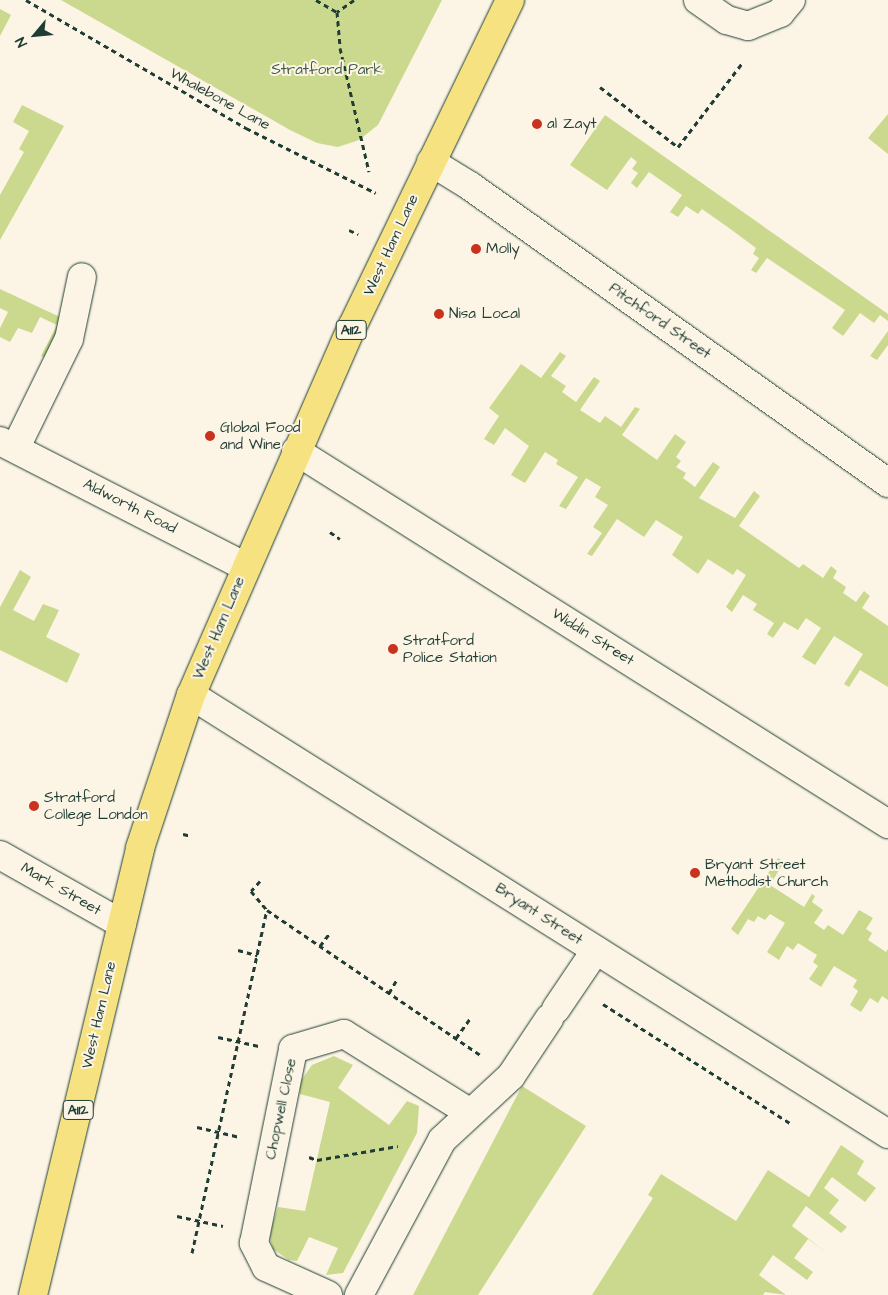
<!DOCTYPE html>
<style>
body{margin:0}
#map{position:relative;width:888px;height:1295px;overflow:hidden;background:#fcf5e5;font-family:"Architects Daughter",sans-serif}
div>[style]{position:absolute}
.green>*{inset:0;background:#cad98d}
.path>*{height:3px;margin-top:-1.5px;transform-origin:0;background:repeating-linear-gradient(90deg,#1f3d34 0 5px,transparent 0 9px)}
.roads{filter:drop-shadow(0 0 1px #1f3d34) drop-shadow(0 0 1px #1f3d34)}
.street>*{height:28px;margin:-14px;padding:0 14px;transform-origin:14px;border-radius:14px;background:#fcf5e5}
.primary>*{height:28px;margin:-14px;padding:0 14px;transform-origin:14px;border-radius:14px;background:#f7e281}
.dots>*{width:14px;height:14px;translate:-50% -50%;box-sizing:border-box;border:2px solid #fcf5e5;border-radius:50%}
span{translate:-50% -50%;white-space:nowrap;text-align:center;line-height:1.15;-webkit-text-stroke:4px #fcf5e5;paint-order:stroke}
.shield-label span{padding:1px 4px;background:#fcf5e5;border:1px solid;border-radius:4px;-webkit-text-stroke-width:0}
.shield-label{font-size:14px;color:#1f3d34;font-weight:700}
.park-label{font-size:15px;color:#415c46}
.street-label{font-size:15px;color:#1f3d34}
.poi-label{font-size:15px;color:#1f3d34}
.left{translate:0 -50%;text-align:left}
.north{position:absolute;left:10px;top:10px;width:50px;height:50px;-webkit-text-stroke:4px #fcf5e5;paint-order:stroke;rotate:242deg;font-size:14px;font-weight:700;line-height:20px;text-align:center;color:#1f3d34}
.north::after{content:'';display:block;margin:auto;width:18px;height:22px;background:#1f3d34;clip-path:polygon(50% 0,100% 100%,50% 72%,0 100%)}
</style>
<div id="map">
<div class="green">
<i style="clip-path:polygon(61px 0,442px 0,378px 125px,359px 140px,338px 147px,317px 143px,290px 130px)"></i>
<i style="clip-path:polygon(0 9px,11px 15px,0 36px)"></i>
<i style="clip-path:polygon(22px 105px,64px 126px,0 240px,0 195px,24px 152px,19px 149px,29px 131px,13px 122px)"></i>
<i style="clip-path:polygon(888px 114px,888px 154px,868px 138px)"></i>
<i style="clip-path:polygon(605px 115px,888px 314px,888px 321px,880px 315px,874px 323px,860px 313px,843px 336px,832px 328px,845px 310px,767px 258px,756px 273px,751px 270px,759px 258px,753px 254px,756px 248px,729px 228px,702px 209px,698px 214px,686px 206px,678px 217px,670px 212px,682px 195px,649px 172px,637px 188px,631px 183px,638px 173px,632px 169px,637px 162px,631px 157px,607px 190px,570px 165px)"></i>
<i style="clip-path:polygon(0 289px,60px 317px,62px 322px,47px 359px,41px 356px,57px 325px,40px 317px,32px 333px,18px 328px,10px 342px,0 337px,0 328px,8px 312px,0 308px)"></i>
<i style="clip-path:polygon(888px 331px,888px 345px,877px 360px,870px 356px)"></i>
<i style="clip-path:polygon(560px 352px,566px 356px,551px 376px,566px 386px,562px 392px,576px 402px,594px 377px,600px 381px,580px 410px,600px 423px,605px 416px,621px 427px,635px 407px,640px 409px,622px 435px,657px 460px,675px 434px,686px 442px,676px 457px,681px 461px,676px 467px,686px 473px,683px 478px,695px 487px,713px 462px,720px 467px,699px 498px,735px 518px,754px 491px,760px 496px,739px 526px,799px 568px,803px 564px,823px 578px,831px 566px,837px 571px,833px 578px,846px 587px,843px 593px,856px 602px,864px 591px,870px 596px,862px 608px,888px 626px,888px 687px,860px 670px,849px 687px,844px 684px,863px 654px,834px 636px,815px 665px,802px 657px,821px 628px,806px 618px,798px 630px,784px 622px,773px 638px,767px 634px,774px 623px,753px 610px,757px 604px,743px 595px,732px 612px,726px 607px,746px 575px,737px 569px,733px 575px,708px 559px,698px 574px,672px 555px,683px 537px,656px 520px,644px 537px,617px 519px,592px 556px,587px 554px,602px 533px,593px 527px,608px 505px,595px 497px,601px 487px,586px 478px,566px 509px,559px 506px,578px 477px,556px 464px,558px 460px,545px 452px,525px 483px,511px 475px,529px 446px,505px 428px,494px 445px,484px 439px,499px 416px,489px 408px,521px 364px,541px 378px)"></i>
<i style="clip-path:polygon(20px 570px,31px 577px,13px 610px,34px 621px,43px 604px,59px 610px,46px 637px,80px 654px,67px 683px,0 650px,0 607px)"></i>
<i style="clip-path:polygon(778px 858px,784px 862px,770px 885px,804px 907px,812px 894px,815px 896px,812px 902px,823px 910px,814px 923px,824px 930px,828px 925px,843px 935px,859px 910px,873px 918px,866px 929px,872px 933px,868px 940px,886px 952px,888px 949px,888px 1000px,882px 996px,878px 1003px,870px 998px,861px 1012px,850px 1005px,858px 991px,853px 987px,857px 980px,847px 974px,834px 966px,821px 987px,809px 979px,818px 966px,813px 962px,817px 955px,806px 948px,798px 943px,793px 950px,787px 946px,779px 960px,767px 952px,785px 923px,770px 914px,765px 920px,758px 916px,754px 922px,748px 919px,738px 935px,731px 929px)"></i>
<i style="clip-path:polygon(334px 1056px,353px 1065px,338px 1088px,389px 1125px,407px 1101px,419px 1106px,417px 1133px,343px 1273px,326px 1275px,338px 1248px,309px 1237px,297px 1261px,289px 1260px,273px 1249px,269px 1235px,278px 1207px,305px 1211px,330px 1102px,300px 1094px,300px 1082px,312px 1065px)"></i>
<i style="clip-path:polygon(522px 1086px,586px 1126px,478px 1295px,413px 1295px)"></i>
<i style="clip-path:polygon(841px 1145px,864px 1161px,857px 1174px,876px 1188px,865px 1202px,832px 1177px,824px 1188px,839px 1200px,829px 1213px,847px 1227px,841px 1233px,806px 1206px,792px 1226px,827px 1253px,808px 1239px,794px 1258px,813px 1272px,807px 1280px,773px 1255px,759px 1275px,786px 1295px,765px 1292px,763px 1295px,592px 1295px,653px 1198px,648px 1195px,661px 1174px,736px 1221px,768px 1170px,809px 1197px)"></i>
</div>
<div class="path">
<i style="left:26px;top:0;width:255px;rotate:30.2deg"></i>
<i style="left:246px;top:128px;width:145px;rotate:26.6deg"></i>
<i style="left:316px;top:0;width:24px;rotate:30deg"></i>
<i style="left:354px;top:0;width:21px;rotate:145deg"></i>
<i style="left:337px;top:12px;width:36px;rotate:85deg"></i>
<i style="left:340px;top:48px;width:127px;rotate:76.8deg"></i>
<i style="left:600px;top:87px;width:98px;rotate:37.6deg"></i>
<i style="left:678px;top:147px;width:107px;rotate:-52.6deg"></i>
<i style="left:349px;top:230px;width:10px;rotate:24deg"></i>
<i style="left:330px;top:532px;width:12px;rotate:35deg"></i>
<i style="left:183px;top:834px;width:9px;rotate:13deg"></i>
<i style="left:260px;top:881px;width:13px;rotate:132deg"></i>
<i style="left:251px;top:891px;width:25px;rotate:50deg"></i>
<i style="left:320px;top:946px;width:15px;rotate:-53deg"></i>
<i style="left:238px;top:950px;width:20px;rotate:15deg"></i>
<i style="left:389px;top:993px;width:16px;rotate:-60deg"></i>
<i style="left:603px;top:1004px;width:222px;rotate:32.5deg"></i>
<i style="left:218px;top:1037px;width:42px;rotate:12.4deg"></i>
<i style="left:456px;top:1038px;width:26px;rotate:-54deg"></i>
<i style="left:197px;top:1127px;width:44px;rotate:13.1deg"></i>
<i style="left:309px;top:1157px;width:9px;rotate:21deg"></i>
<i style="left:317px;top:1160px;width:82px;rotate:-9.8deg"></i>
<i style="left:177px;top:1216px;width:47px;rotate:12.3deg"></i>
<i style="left:192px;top:1253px;width:351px;rotate:-77.7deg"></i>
<i style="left:267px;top:910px;width:258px;rotate:34.2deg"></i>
</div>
<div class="roads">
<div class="street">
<i style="left:698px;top:0;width:35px;rotate:35deg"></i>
<i style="left:727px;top:20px;width:22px;rotate:16deg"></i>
<i style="left:748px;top:26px;width:35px;rotate:-22deg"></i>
<i style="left:780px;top:13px;width:17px;rotate:-50deg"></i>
<i style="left:431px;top:162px;width:46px;rotate:31.6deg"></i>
<i style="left:470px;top:186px;width:513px;rotate:35.39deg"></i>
<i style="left:0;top:441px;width:274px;rotate:27.1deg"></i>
<i style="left:16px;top:447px;width:120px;rotate:-63.9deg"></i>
<i style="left:69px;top:339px;width:63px;rotate:-78.2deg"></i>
<i style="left:296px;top:451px;width:700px;rotate:32.21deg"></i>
<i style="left:191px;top:695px;width:824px;rotate:32.2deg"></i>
<i style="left:0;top:855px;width:140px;rotate:29.5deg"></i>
<i style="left:556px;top:1009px;width:71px;rotate:-55.9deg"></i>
<i style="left:328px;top:1295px;width:68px;rotate:-155.7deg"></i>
<i style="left:266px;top:1267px;width:27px;rotate:-117deg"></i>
<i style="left:254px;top:1243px;width:198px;rotate:-78.6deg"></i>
<i style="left:293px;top:1049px;width:53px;rotate:-16.4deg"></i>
<i style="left:344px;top:1034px;width:147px;rotate:32deg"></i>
<i style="left:359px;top:1295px;width:176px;rotate:-61.8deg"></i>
<i style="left:442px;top:1140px;width:94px;rotate:-42.8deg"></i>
<i style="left:511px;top:1076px;width:69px;rotate:-56.3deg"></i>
</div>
<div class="primary">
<i style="left:33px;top:1295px;width:460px;rotate:-76.5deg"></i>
<i style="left:140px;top:848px;width:161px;rotate:-71.6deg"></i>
<i style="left:191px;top:695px;width:402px;rotate:-66.4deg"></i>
<i style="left:352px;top:327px;width:363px;rotate:-64.2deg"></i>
</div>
</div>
<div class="dots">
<i style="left:537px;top:124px;background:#c8321e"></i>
<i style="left:476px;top:249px;background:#c8321e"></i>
<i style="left:439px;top:314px;background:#c8321e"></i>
<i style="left:210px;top:436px;background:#c8321e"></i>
<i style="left:393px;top:649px;background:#c8321e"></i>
<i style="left:34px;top:806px;background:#c8321e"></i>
<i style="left:695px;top:873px;background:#c8321e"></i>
</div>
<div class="shield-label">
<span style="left:351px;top:330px">A112</span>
<span style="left:78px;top:1110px">A112</span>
</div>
<div class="park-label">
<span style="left:327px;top:70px">Stratford Park</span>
</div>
<div class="street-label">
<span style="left:220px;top:99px;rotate:29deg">Whalebone Lane</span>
<span style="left:391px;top:245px;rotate:-65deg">West Ham Lane</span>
<span style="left:660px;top:321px;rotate:35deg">Pitchford Street</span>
<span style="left:130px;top:506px;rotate:27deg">Aldworth Road</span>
<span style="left:219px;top:628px;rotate:-67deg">West Ham Lane</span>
<span style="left:593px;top:637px;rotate:32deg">Widdin Street</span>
<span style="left:61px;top:889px;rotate:30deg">Mark Street</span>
<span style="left:539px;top:914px;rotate:33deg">Bryant Street</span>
<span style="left:99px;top:1015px;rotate:-77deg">West Ham Lane</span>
<span style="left:281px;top:1109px;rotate:-78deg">Chopwell Close</span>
</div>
<div class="poi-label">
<span class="left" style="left:547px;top:124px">al Zayt</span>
<span class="left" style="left:486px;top:249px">Molly</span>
<span class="left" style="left:449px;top:314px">Nisa Local</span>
<span class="left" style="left:220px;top:436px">Global Food<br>and Wine</span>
<span class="left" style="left:403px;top:649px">Stratford<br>Police Station</span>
<span class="left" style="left:44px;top:806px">Stratford<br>College London</span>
<span class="left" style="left:705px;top:873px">Bryant Street<br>Methodist Church</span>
</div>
<div class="north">N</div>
</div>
